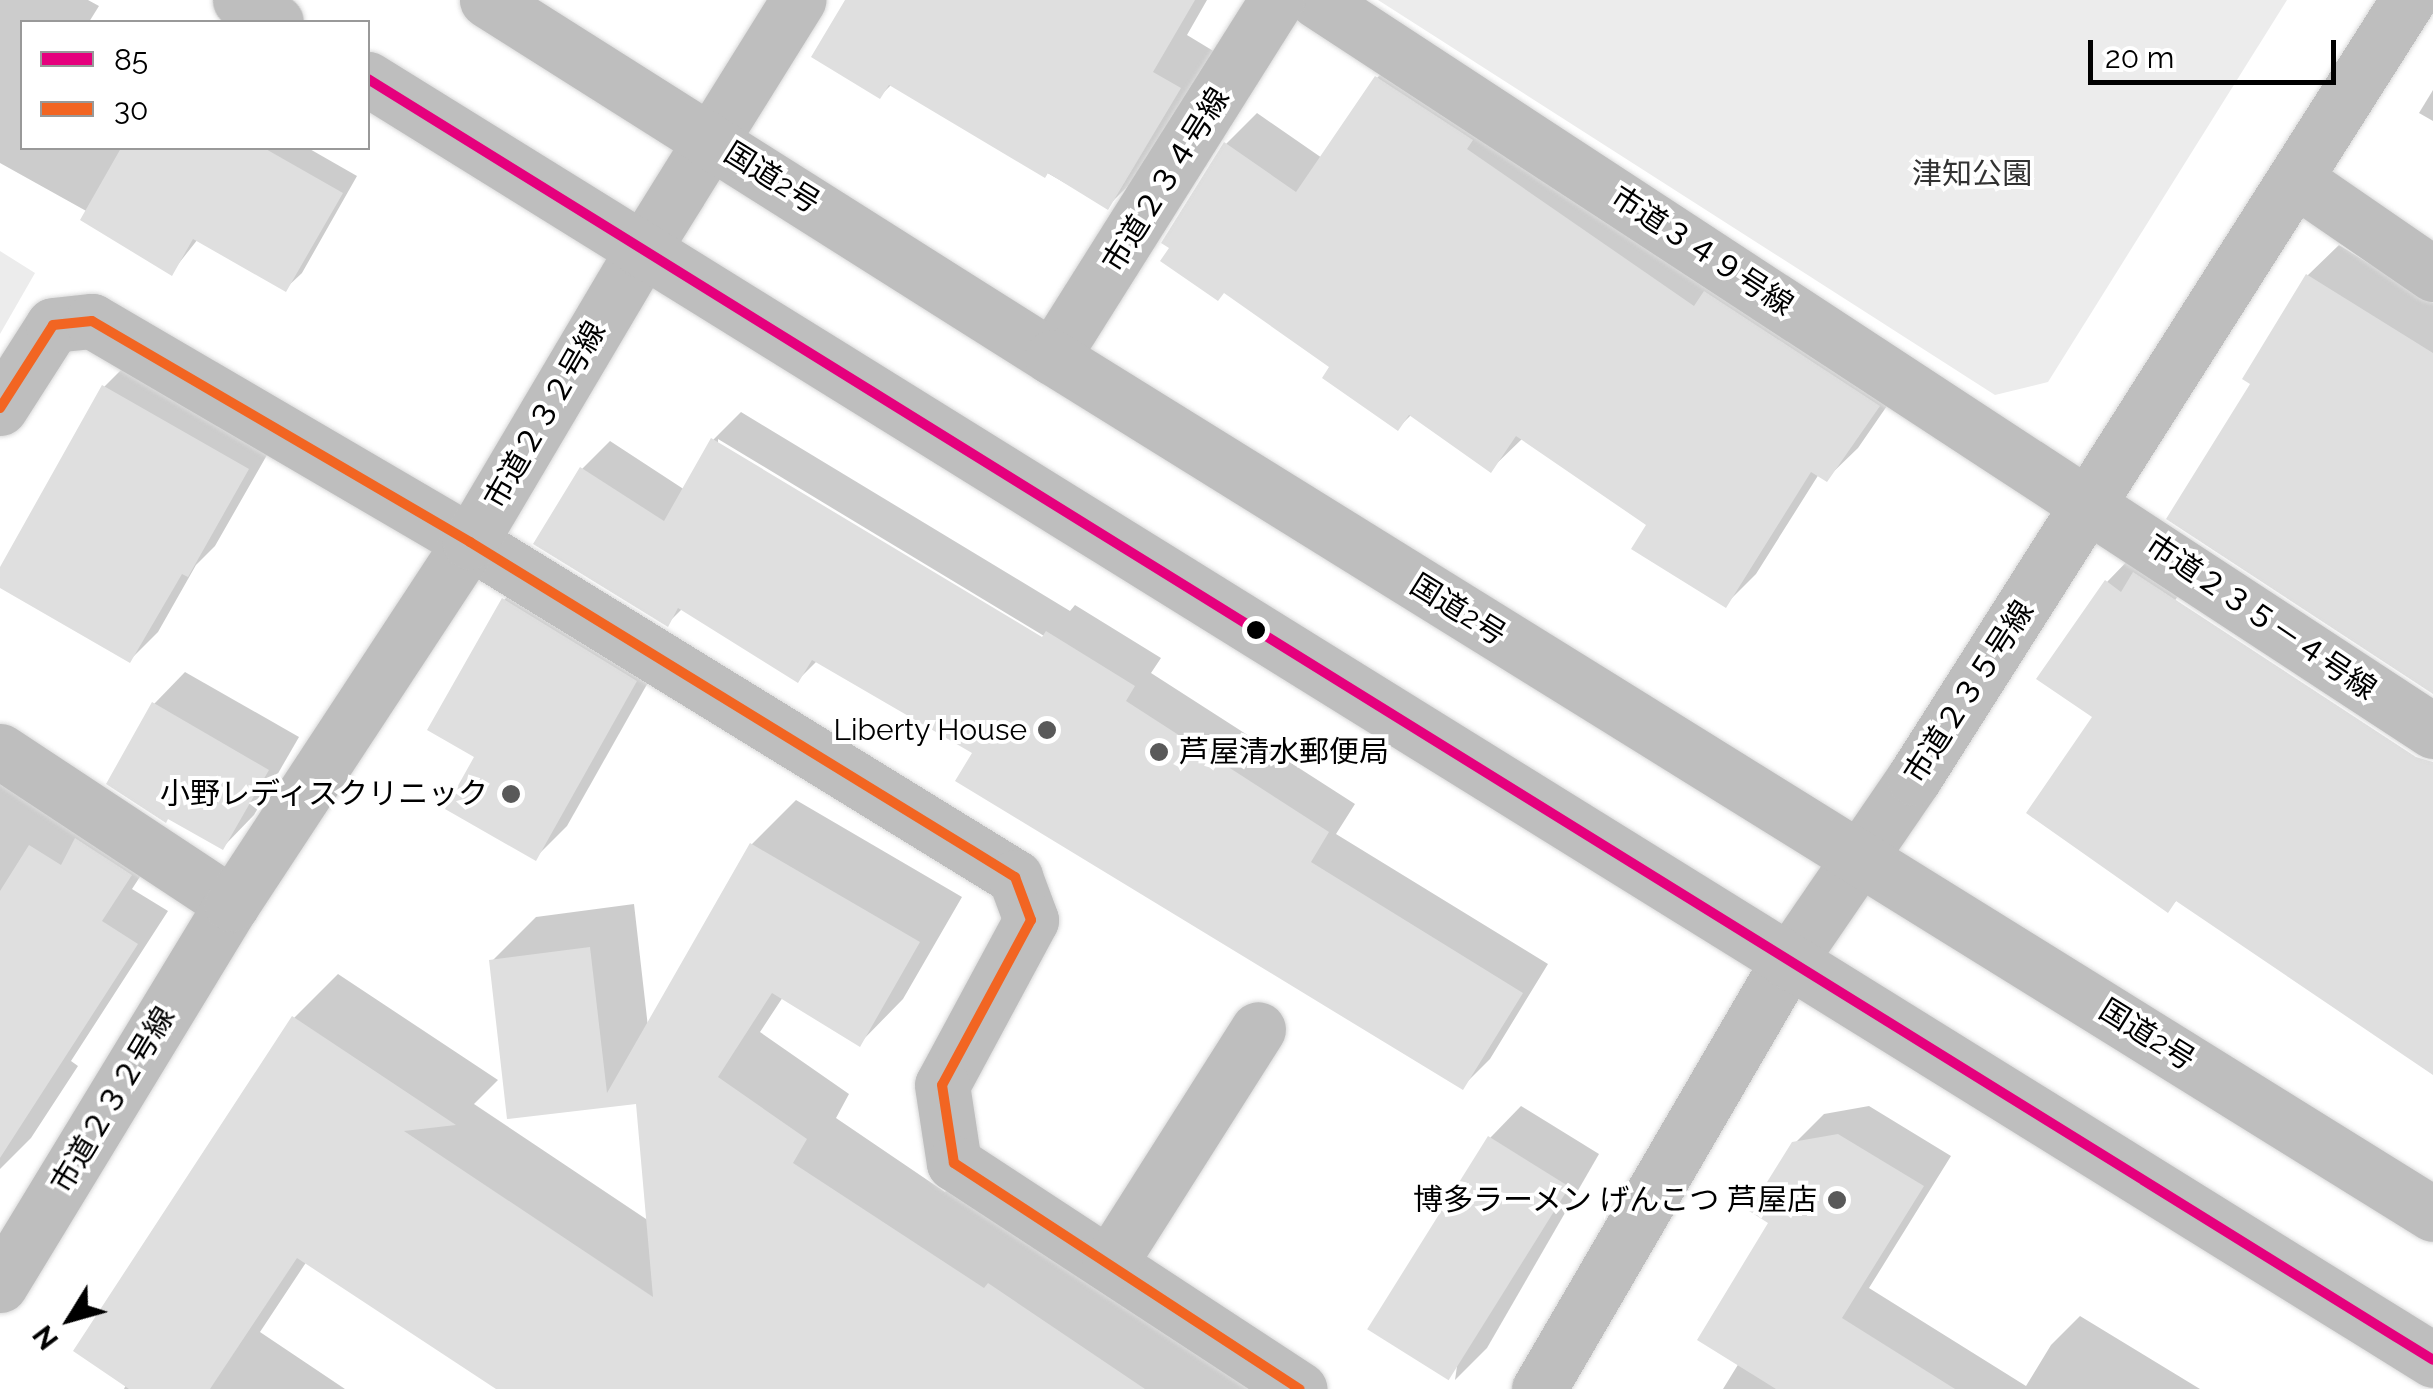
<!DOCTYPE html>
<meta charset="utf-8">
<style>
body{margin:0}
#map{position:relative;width:2433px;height:1389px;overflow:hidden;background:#fff;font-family:Raleway,"Noto Sans JP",sans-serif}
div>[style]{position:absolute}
.green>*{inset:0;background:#ececec}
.shadow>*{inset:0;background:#0003}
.building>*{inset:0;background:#dfdfdf;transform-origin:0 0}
.roads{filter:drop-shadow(0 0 2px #dbdbdb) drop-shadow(0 0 2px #dbdbdb)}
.minor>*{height:55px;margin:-27.5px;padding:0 27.5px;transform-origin:27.5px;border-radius:27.5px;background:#bebebe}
.tertiary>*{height:55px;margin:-27.5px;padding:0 27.5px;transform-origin:27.5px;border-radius:27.5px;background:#bebebe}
.trunk>*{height:55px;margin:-27.5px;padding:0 27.5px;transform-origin:27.5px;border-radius:27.5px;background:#bebebe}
.bus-1>*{height:10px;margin:-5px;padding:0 5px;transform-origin:5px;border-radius:5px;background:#e5007d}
.bus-2>*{height:10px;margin:-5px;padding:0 5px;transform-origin:5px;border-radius:5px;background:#f26522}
.dots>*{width:28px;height:28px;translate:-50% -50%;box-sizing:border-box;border:5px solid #fff;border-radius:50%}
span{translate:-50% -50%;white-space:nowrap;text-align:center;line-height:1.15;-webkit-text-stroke:8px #fff;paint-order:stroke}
.park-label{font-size:30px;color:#333}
.street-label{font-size:30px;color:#000}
.poi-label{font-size:30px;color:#000}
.right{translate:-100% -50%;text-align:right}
.left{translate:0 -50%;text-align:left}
.legend{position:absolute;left:20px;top:20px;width:350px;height:130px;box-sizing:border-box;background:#fff;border:2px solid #999;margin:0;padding:12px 18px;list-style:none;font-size:30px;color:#000}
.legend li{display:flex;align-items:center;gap:20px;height:50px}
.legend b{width:50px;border:2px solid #999}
.north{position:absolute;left:20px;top:1269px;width:100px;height:100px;-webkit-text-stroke:8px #fff;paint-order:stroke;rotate:233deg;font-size:28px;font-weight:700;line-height:40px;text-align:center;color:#000}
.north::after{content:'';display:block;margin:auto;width:35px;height:45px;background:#000;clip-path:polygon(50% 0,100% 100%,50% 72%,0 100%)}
.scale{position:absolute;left:2088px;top:40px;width:248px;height:45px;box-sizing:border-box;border:5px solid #000;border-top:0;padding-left:12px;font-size:30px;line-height:35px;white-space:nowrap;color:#000;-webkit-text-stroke:8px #fff;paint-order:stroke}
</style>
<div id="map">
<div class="green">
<i style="clip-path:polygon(1378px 0,2287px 0,2048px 382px,1995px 395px)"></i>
<i style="clip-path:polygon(0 251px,35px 273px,0 334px)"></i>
</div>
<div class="shadow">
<i style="clip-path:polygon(0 0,88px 0,99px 6px,89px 22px,22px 22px,22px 148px,308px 148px,357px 176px,302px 273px,285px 289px,198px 239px,172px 272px,88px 212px,0 163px)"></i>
<i style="clip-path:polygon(845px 0,1207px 0,1187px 35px,1215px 52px,1143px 171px,1107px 207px,892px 84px,880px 96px)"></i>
<i style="clip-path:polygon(1408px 46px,1909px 374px,1858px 448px,1826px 479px,1819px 474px,1756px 574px,1725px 605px,1649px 524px,1523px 438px,1491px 469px,1412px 414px,1398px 428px,1333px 366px,1226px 144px,1257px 113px,1322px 158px,1377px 78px)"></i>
<i style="clip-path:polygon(2433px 90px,2433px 121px,2419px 113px)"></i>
<i style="clip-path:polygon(2339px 245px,2433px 303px,2433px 689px,2253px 383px,2245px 378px,2308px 275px)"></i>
<i style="clip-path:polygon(132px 359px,275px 441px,215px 546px,196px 565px,158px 632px,130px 660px,0 585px,0 571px,104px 387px)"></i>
<i style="clip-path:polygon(evenodd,741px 412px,1070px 611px,1075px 605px,1161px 658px,1151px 673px,1355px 804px,1336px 834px,1548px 964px,1490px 1059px,1463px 1086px,976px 752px,818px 660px,798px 680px,683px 608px,667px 624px,582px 469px,610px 441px,685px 490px,713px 440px,741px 412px,718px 439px,1054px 642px,1051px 646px,718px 445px,718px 439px)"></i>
<i style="clip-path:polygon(2135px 553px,2184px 587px,2172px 605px,2433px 789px,2433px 1072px,2178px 899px,2168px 909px,2096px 717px,2107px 582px)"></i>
<i style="clip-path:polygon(536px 568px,667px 649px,567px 826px,535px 858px,478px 756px,504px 600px)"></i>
<i style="clip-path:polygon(185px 672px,299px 737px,254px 815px,223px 847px,154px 704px)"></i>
<i style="clip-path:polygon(0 756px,162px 843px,132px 889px,168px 911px,71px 1061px,78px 1066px,31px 1138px,0 1169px)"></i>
<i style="clip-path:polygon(796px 800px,962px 897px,903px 999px,859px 1044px,783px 997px,760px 1032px,849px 1094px,836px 1118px,945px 1192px,948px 1189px,1275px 1389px,501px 1389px,307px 1261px,260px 1332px,345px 1389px,124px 1389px,294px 1018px,338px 974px,498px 1080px,474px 1104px,649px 1221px,639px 1101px,510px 1117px,492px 961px,536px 917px,634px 904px,648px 1027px,752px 844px)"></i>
<i style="clip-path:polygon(1521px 1106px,1599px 1154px,1487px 1348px,1455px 1380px,1490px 1138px)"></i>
<i style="clip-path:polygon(1869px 1106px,1951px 1156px,1869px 1288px,2026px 1386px,2051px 1345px,2080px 1316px,2200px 1389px,1723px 1389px,1739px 1363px,1794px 1144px,1824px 1114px)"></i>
</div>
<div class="building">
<i style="clip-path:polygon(845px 0,1195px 0,1153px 72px,1181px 88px,1108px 210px,1048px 173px,1045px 178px,889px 85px,880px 99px,811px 57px)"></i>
<i style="clip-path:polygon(1375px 76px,1473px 140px,1467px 149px,1694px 306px,1704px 291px,1880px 406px,1827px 482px,1811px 472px,1726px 608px,1631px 549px,1646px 525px,1516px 436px,1491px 473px,1409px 415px,1398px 431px,1322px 378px,1329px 367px,1224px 293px,1218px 301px,1160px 261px,1169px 248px,1161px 243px,1224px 142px,1296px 192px)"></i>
<i style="clip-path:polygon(121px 148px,264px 148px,343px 193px,286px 292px,193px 239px,172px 276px,80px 220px)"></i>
<i style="clip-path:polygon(2306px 274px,2433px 353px,2433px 694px,2166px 519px,2250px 384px,2242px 379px)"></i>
<i style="clip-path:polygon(102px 385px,249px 469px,188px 577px,182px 574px,130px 663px,0 588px,0 567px)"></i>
<i style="clip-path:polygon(711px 438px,1042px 637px,1046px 631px,1135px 686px,1126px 701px,1329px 832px,1311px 862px,1523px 993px,1463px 1090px,955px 781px,972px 753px,812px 660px,798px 683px,678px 608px,668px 627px,533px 544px,580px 467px,664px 521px)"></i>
<i style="clip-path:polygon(2133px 572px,2416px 757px,2433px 762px,2433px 1075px,2176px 901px,2168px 913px,2026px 813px,2092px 717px,2036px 679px,2105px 580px,2121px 592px)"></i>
<i style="clip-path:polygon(502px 598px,637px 681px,536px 861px,445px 809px,474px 757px,427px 730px)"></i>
<i style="clip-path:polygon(152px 702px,269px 770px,223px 850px,168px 819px,166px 823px,106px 784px)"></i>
<i style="clip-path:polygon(75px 838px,132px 875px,102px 921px,138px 944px,0 1158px,0 891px,29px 845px,61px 865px)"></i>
<i style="clip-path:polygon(750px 843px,920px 942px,860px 1047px,772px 993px,718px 1077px,807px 1139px,793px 1163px,984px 1288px,988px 1283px,1145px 1389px,496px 1389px,297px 1258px,210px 1389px,129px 1389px,73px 1351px,292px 1016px,456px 1125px,404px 1131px,653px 1297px,636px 1104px,507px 1119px,489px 960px,590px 947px,607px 1093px)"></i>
<i style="clip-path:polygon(1838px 1134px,1924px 1186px,1842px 1318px,1955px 1389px,1776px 1389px,1697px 1340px,1768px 1223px,1749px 1211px,1792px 1142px)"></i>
<i style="left:1488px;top:1136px;width:96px;height:228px;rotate:32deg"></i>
</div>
<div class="roads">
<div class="minor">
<i style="left:1316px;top:0;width:1335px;rotate:33.2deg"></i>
<i style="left:2295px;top:179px;width:168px;rotate:34.5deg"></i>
<i style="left:1052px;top:357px;width:422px;rotate:-57.8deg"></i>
<i style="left:0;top:408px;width:98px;rotate:-57.4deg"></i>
<i style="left:53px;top:325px;width:39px;rotate:-6deg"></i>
<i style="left:92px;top:321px;width:438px;rotate:30.3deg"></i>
<i style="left:470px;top:542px;width:640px;rotate:31.58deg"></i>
<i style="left:1015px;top:877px;width:46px;rotate:69.6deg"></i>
<i style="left:1031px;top:920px;width:187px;rotate:118.3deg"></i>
<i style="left:942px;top:1085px;width:79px;rotate:81.3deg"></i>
<i style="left:954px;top:1163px;width:413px;rotate:33.2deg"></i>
<i style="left:0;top:751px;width:278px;rotate:33.4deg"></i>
<i style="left:1109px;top:1264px;width:278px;rotate:-57.6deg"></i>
<i style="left:0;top:1285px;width:446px;rotate:-58.7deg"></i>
<i style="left:232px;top:904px;width:433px;rotate:-56.7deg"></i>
<i style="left:470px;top:542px;width:338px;rotate:-59.4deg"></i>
<i style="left:642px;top:251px;width:296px;rotate:-58.1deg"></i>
</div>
<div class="tertiary">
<i style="left:1539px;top:1389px;width:494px;rotate:-59.8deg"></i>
<i style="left:1788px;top:962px;width:223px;rotate:-55.6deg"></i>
<i style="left:1914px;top:778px;width:922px;rotate:-57.59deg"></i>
</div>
<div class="trunk">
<i style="left:240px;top:0;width:42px;rotate:31.4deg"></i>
<i style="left:487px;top:0;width:668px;rotate:32.29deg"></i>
<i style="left:1052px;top:357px;width:1625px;rotate:31.82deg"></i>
<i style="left:368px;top:79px;width:2430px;rotate:31.81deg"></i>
</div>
</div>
<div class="bus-1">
<i style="left:368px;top:79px;width:2430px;rotate:31.81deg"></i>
</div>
<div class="bus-2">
<i style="left:0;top:408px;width:98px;rotate:-57.4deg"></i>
<i style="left:53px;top:325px;width:39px;rotate:-6deg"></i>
<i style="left:92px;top:321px;width:438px;rotate:30.3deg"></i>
<i style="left:470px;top:542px;width:640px;rotate:31.58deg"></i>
<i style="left:1015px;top:877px;width:46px;rotate:69.6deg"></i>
<i style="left:1031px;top:920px;width:187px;rotate:118.3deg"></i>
<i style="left:942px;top:1085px;width:79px;rotate:81.3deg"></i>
<i style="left:954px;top:1163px;width:413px;rotate:33.2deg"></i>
</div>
<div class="dots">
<i style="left:1256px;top:630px;background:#000"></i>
<i style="left:1047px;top:730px;background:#595959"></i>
<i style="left:1159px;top:752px;background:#595959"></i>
<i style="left:511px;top:794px;background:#595959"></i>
<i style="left:1837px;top:1200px;background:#595959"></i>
</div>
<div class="park-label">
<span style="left:1972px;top:174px">津知公園</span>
</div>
<div class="street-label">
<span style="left:772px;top:178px;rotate:32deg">国道2号</span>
<span style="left:1166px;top:180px;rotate:-58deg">市道２３４号線</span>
<span style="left:1702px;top:251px;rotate:33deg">市道３４９号線</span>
<span style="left:545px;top:415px;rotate:-60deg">市道２３２号線</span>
<span style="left:1458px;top:610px;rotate:32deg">国道2号</span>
<span style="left:2261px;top:617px;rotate:34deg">市道２３５－４号線</span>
<span style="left:1969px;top:692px;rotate:-57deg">市道２３５号線</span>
<span style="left:2147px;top:1035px;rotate:32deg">国道2号</span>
<span style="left:113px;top:1100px;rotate:-59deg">市道２３２号線</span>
</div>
<div class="poi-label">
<span class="right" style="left:1027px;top:730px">Liberty House</span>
<span class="left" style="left:1179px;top:752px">芦屋清水郵便局</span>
<span class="right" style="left:488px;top:794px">小野レディスクリニック</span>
<span class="right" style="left:1817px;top:1200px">博多ラーメン げんこつ 芦屋店</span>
</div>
<ul class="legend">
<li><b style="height:12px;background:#e5007d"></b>85</li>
<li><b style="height:12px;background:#f26522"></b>30</li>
</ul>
<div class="north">N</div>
<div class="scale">20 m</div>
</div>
